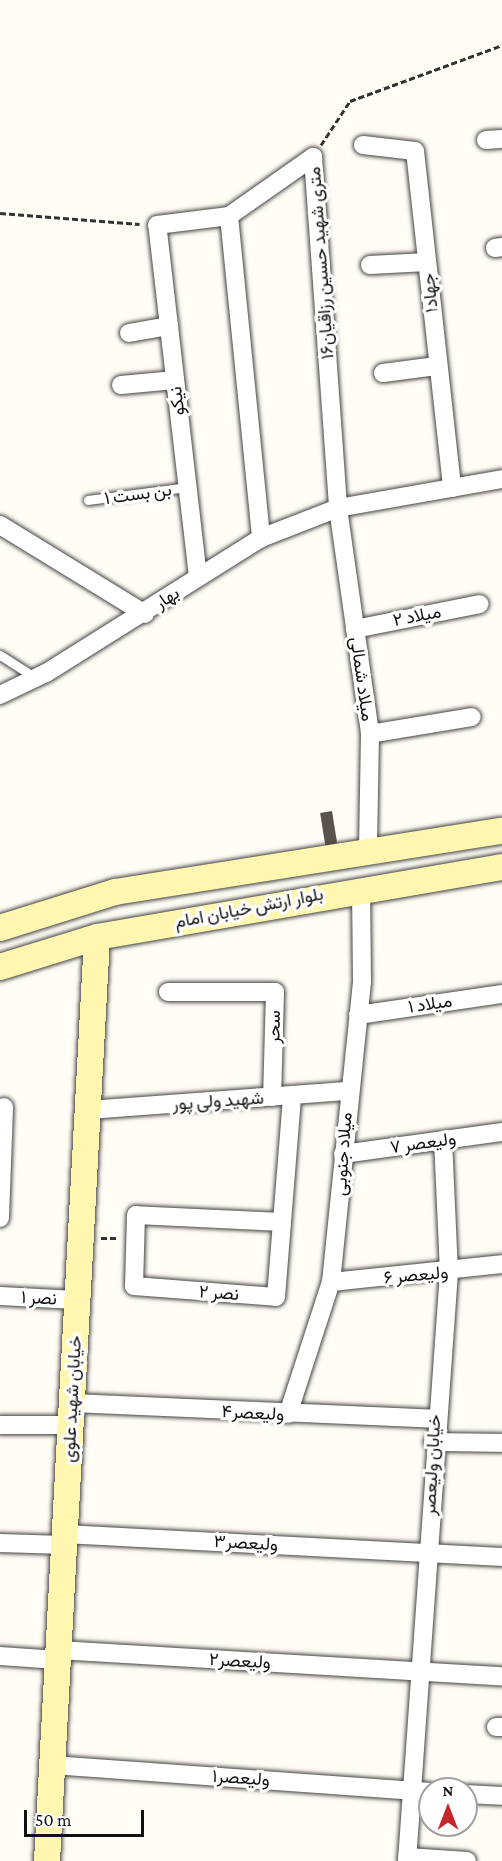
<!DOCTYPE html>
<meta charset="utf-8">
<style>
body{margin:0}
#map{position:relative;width:502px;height:1861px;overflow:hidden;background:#fffdf5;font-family:"Crimson Pro",Vazirmatn,serif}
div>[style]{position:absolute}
.building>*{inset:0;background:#5a524d;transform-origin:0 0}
.path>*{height:3px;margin-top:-1.5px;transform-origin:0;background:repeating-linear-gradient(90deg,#333 0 6px,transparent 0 9px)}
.roads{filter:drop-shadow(0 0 2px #444) drop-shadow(0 0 2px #444)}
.service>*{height:9px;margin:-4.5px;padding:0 4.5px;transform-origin:4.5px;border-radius:4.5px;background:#fff}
.minor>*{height:18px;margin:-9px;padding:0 9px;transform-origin:9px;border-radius:9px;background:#fff}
.secondary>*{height:26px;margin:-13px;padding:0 13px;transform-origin:13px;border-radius:13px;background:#fff6b0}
span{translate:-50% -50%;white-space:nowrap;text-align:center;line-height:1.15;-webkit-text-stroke:6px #fff;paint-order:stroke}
.street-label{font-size:18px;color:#111}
.north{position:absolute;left:418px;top:1777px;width:60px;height:60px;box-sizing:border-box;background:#fff;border:2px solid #a0a0a0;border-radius:50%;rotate:0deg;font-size:16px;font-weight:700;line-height:24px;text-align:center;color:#111}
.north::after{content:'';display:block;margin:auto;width:21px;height:27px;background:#c4262e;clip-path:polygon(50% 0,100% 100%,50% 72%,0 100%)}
.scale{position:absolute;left:24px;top:1810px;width:120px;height:27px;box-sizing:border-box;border:3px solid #111;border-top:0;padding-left:8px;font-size:18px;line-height:21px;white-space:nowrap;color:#111;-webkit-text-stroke:4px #fff;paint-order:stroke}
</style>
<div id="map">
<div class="building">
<i style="left:332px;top:811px;width:33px;height:12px;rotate:81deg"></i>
</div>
<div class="path">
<i style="left:321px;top:145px;width:53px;rotate:-56.6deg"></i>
<i style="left:350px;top:101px;width:162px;rotate:-20.2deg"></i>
<i style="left:0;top:213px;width:140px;rotate:4.5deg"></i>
<i style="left:101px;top:1238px;width:18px"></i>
</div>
<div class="roads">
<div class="service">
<i style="left:88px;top:500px;width:101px;rotate:-7.4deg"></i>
<i style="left:0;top:655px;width:43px;rotate:32.6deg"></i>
</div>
<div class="minor">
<i style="left:486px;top:140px;width:16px;rotate:-4deg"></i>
<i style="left:363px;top:145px;width:52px;rotate:6.6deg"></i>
<i style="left:415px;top:151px;width:339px;rotate:83.7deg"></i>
<i style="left:229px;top:216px;width:324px;rotate:84.3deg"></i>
<i style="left:495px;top:248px;width:7px;rotate:-8deg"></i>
<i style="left:370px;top:265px;width:57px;rotate:-3deg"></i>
<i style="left:129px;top:333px;width:41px;rotate:-9.9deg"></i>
<i style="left:383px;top:373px;width:54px;rotate:-7.4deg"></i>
<i style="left:121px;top:385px;width:54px;rotate:-5.3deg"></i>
<i style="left:0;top:525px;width:170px;rotate:31.5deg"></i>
<i style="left:198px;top:577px;width:354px;rotate:-96.6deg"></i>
<i style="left:157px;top:225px;width:73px;rotate:-7.1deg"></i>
<i style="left:229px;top:216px;width:103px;rotate:-35.1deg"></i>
<i style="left:313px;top:157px;width:352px;rotate:85.9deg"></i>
<i style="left:338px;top:508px;width:228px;rotate:81.9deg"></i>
<i style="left:370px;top:734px;width:118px;rotate:91deg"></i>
<i style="left:355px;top:629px;width:127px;rotate:-11.3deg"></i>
<i style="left:0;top:695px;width:51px;rotate:-25.6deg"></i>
<i style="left:46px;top:673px;width:254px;rotate:-32.1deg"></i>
<i style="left:261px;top:538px;width:83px;rotate:-21.3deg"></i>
<i style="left:338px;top:508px;width:167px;rotate:-10deg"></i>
<i style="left:370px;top:734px;width:103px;rotate:-9.5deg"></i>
<i style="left:168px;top:992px;width:107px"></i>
<i style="left:275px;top:992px;width:105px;rotate:91.6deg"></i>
<i style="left:358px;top:1015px;width:146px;rotate:-8.3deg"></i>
<i style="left:87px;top:1110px;width:261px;rotate:-4.2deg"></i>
<i style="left:343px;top:1154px;width:161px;rotate:-7.9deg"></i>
<i style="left:0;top:1218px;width:111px;rotate:-87.9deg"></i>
<i style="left:282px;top:1222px;width:146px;rotate:-177.3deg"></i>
<i style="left:136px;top:1215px;width:71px;rotate:91.6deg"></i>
<i style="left:134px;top:1286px;width:142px;rotate:4.4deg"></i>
<i style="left:276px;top:1297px;width:75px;rotate:-85.4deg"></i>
<i style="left:282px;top:1222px;width:123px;rotate:-85.4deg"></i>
<i style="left:331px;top:1282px;width:172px;rotate:-6deg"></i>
<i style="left:0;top:1296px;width:77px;rotate:3deg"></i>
<i style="left:72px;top:1403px;width:363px;rotate:2.5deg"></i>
<i style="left:288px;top:1414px;width:139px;rotate:-72deg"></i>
<i style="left:331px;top:1282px;width:302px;rotate:-84.1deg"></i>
<i style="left:362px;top:982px;width:94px;rotate:-90.6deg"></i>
<i style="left:0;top:1425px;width:70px"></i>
<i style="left:433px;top:1442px;width:69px;rotate:0.8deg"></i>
<i style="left:64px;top:1534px;width:439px;rotate:3deg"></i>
<i style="left:0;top:1543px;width:64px;rotate:1.8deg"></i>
<i style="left:58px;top:1650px;width:445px;rotate:3.4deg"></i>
<i style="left:0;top:1656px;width:58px;rotate:3.9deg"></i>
<i style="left:496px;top:1727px;width:6px"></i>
<i style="left:52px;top:1765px;width:379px;rotate:4.1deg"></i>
<i style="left:466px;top:1794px;width:36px;rotate:3deg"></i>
<i style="left:407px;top:1857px;width:60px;rotate:3.8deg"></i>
<i style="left:407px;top:1861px;width:590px;rotate:-85.92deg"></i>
<i style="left:449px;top:1272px;width:132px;rotate:-92.6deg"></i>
</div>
<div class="secondary">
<i style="left:0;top:928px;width:121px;rotate:-17.4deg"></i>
<i style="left:115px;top:892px;width:392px;rotate:-9deg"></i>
<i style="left:0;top:967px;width:102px;rotate:-17.2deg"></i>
<i style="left:97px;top:937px;width:411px;rotate:-9.8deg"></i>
<i style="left:47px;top:1861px;width:925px;rotate:-86.9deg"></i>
</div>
</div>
<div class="street-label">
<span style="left:321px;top:263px;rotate:-94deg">۱۶متری شهید حسین رزاقیان</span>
<span style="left:430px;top:293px;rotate:-96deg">جهاد۱</span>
<span style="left:177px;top:401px;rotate:-97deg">نیکو</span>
<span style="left:138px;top:494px;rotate:-8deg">بن بست ۱</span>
<span style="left:167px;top:598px;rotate:-34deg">بهار</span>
<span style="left:417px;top:616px;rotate:-11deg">میلاد ۲</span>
<span style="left:362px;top:679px;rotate:82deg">میلاد شمالی</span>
<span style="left:249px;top:908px;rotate:-11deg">بلوار ارتش خیابان امام</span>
<span style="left:430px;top:1004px;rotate:-8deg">میلاد ۱</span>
<span style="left:274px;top:1027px;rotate:-89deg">سحر</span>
<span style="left:218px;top:1101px;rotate:-4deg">شهید ولی پور</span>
<span style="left:423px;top:1143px;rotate:-8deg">ولیعصر ۷</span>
<span style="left:343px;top:1154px;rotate:-86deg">میلاد جنوبی</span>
<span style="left:416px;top:1275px;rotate:-5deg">ولیعصر ۶</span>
<span style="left:219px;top:1293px;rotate:4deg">نصر ۲</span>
<span style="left:39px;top:1298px;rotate:3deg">نصر ۱</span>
<span style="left:72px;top:1399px;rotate:-87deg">خیابان شهید علوی</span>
<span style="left:253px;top:1413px;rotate:3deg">ولیعصر۴</span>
<span style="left:432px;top:1465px;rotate:-87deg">خیابان ولیعصر</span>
<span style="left:246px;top:1543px;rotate:3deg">ولیعصر۳</span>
<span style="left:240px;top:1661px;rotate:3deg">ولیعصر۲</span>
<span style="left:241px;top:1778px;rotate:4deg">ولیعصر۱</span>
</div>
<div class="north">N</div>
<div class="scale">50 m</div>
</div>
